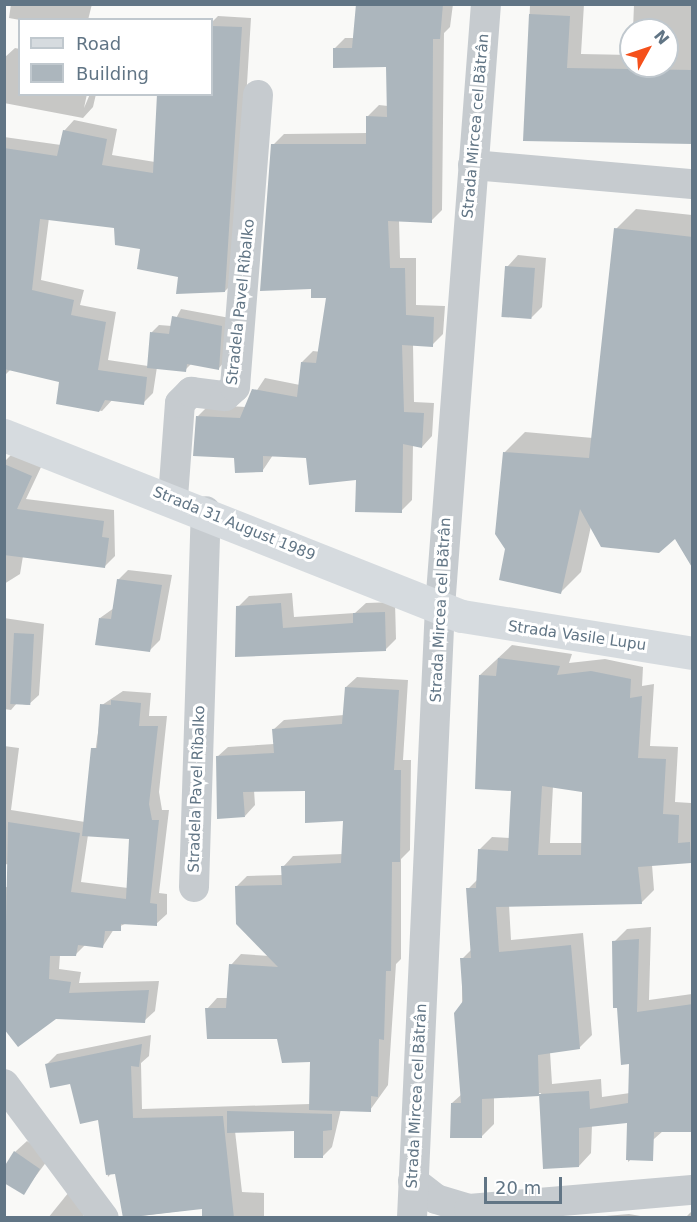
<!DOCTYPE html>
<meta charset="utf-8">
<style>
body{margin:0}
#map{position:relative;width:697px;height:1222px;overflow:hidden;background:#f9f9f7;font-family:"DejaVu Sans",sans-serif}
div>[style]{position:absolute}
.shadow>*{inset:0;background:#0003}
.building>*{inset:0;background:#acb6bd;transform-origin:0 0}
.minor>*{height:30px;margin:-15px;padding:0 15px;transform-origin:15px;border-radius:15px;background:#c6cbcf}
.major>*{height:33px;margin:-16.5px;padding:0 16.5px;transform-origin:16.5px;border-radius:16.5px;background:#d6dbdf}
span{translate:-50% -50%;white-space:nowrap;text-align:center;line-height:1.15;-webkit-text-stroke:6px #fff;paint-order:stroke}
.street-label{font-size:15px;color:#617585}
.frame{position:absolute;inset:0;border:6px solid #617585;pointer-events:none}
.legend{position:absolute;left:18px;top:18px;width:195px;height:78px;box-sizing:border-box;background:#fff;border:2px solid #c0c8ce;margin:0;padding:8px 10px;list-style:none;font-size:18px;color:#617585}
.legend li{display:flex;align-items:center;gap:12px;height:30px}
.legend b{width:30px;border:2px solid #c0c8ce}
.north{position:absolute;left:619px;top:18px;width:60px;height:60px;box-sizing:border-box;background:#fff;border:2px solid #c0c8ce;border-radius:50%;rotate:50deg;font-size:16px;font-weight:700;line-height:24px;text-align:center;color:#617585}
.north::after{content:'';display:block;margin:auto;width:21px;height:27px;background:#f5501b;clip-path:polygon(50% 0,100% 100%,50% 72%,0 100%)}
.scale{position:absolute;left:484px;top:1177px;width:78px;height:27px;box-sizing:border-box;border:3px solid #617585;border-top:0;padding-left:8px;font-size:18px;line-height:21px;white-space:nowrap;color:#617585;-webkit-text-stroke:4px #fff;paint-order:stroke}
</style>
<div id="map">
<div class="shadow">
<i style="clip-path:polygon(11px 4px,92px 4px,88px 20px,20px 20px,9px 18px)"></i>
<i style="clip-path:polygon(358px 4px,453px 4px,450px 27px,444px 33px,442px 210px,431px 221px,399px 220px,400px 258px,416px 258px,416px 305px,445px 306px,443px 334px,432px 345px,413px 344px,414px 402px,434px 403px,432px 436px,422px 447px,413px 445px,412px 500px,401px 511px,357px 479px,307px 456px,273px 455px,263px 470px,235px 456px,198px 416px,209px 405px,246px 407px,265px 378px,300px 385px,302px 362px,313px 351px,321px 352px,327px 297px,312px 288px,273px 145px,284px 134px,368px 133px,368px 116px,379px 105px,388px 106px,388px 66px,334px 49px,345px 38px,355px 38px)"></i>
<i style="clip-path:polygon(530px 4px,584px 4px,581px 54px,631px 55px,631px 66px,667px 66px,667px 30px,633px 30px,634px 4px,692px 4px,692px 142px,525px 140px)"></i>
<i style="clip-path:polygon(218px 16px,251px 18px,235px 281px,225px 291px,180px 276px,116px 227px,49px 218px,41px 280px,84px 290px,80px 305px,116px 312px,108px 360px,148px 366px,152px 332px,159px 325px,172px 326px,181px 309px,230px 318px,226px 360px,219px 368px,192px 363px,185px 370px,157px 367px,153px 393px,143px 403px,113px 399px,102px 411px,57px 403px,61px 381px,11px 369px,4px 376px,4px 137px,61px 145px,64px 131px,74px 120px,117px 129px,112px 155px,155px 162px,212px 94px,212px 22px)"></i>
<i style="clip-path:polygon(15px 48px,20px 49px,20px 94px,87px 94px,84px 108px,90px 94px,96px 94px,93px 107px,83px 118px,4px 103px,4px 58px)"></i>
<i style="clip-path:polygon(636px 209px,692px 215px,692px 555px,676px 537px,591px 526px,581px 572px,561px 592px,506px 549px,505px 452px,525px 432px,593px 438px,616px 229px)"></i>
<i style="clip-path:polygon(518px 255px,546px 258px,542px 307px,531px 318px,507px 267px)"></i>
<i style="clip-path:polygon(13px 453px,42px 465px,26px 499px,114px 510px,115px 556px,104px 567px,23px 556px,20px 574px,4px 584px,4px 462px)"></i>
<i style="clip-path:polygon(128px 570px,172px 575px,160px 640px,150px 650px,100px 618px,114px 608px,118px 580px)"></i>
<i style="clip-path:polygon(292px 593px,294px 617px,355px 613px,366px 603px,395px 602px,396px 639px,385px 650px,237px 655px,238px 607px,249px 596px)"></i>
<i style="clip-path:polygon(4px 618px,44px 624px,39px 695px,28px 705px,17px 703px,11px 710px,4px 709px)"></i>
<i style="clip-path:polygon(evenodd,512px 645px,572px 654px,569px 663px,605px 659px,643px 667px,642px 686px,654px 684px,650px 746px,678px 747px,675px 802px,691px 803px,692px 862px,652px 865px,654px 890px,641px 903px,509px 905px,511px 940px,583px 933px,592px 1035px,579px 1048px,550px 1052px,552px 1084px,601px 1079px,602px 1097px,630px 1093px,631px 1063px,614px 942px,627px 929px,651px 927px,649px 1000px,692px 994px,692px 1131px,663px 1131px,628px 1162px,629px 1122px,592px 1125px,591px 1153px,579px 1166px,545px 1167px,541px 1093px,494px 1097px,494px 1124px,481px 1137px,452px 1103px,462px 1094px,462px 959px,472px 949px,468px 889px,478px 879px,479px 850px,492px 837px,510px 838px,513px 789px,480px 675px,512px 645px,553px 786px,584px 790px,583px 843px,550px 843px,553px 786px)"></i>
<i style="clip-path:polygon(357px 677px,408px 680px,403px 760px,411px 760px,410px 850px,401px 859px,401px 959px,396px 964px,388px 1085px,370px 1110px,341px 1109px,332px 1147px,323px 1156px,296px 1130px,235px 1131px,242px 1192px,264px 1193px,264px 1218px,203px 1218px,203px 1208px,125px 1218px,116px 1168px,108px 1177px,99px 1118px,71px 1082px,47px 1064px,57px 1054px,151px 1035px,149px 1056px,141px 1063px,142px 1109px,310px 1104px,311px 1060px,278px 1038px,207px 1009px,217px 998px,228px 998px,231px 965px,241px 954px,270px 956px,236px 887px,247px 876px,283px 875px,283px 867px,293px 856px,343px 854px,344px 820px,306px 789px,254px 790px,255px 805px,245px 816px,217px 757px,228px 747px,274px 744px,273px 730px,284px 720px,344px 715px,346px 687px)"></i>
<i style="clip-path:polygon(evenodd,123px 691px,151px 693px,149px 716px,167px 716px,159px 792px,162px 810px,169px 810px,159px 893px,167px 894px,167px 914px,156px 924px,127px 923px,114px 929px,103px 946px,86px 944px,75px 955px,60px 955px,59px 969px,81px 972px,79px 983px,159px 981px,155px 1011px,144px 1021px,56px 1017px,4px 1026px,4px 887px,38px 888px,39px 867px,4px 864px,4px 746px,19px 748px,11px 810px,85px 822px,102px 705px,123px 691px,88px 835px,130px 838px,128px 888px,81px 882px,88px 835px)"></i>
<i style="clip-path:polygon(27px 1141px,50px 1157px,23px 1193px,15px 1152px)"></i>
<i style="clip-path:polygon(69px 1192px,89px 1207px,82px 1218px,48px 1218px)"></i>
<i style="clip-path:polygon(691px 1212px,692px 1218px,685px 1218px)"></i>
<i style="clip-path:polygon(629px 1214px,652px 1218px,582px 1218px)"></i>
</div>
<div class="building">
<i style="clip-path:polygon(356px 4px,443px 4px,440px 39px,433px 39px,432px 223px,388px 221px,390px 268px,405px 268px,406px 315px,434px 317px,433px 347px,402px 345px,404px 412px,424px 413px,422px 448px,403px 444px,402px 513px,355px 512px,356px 480px,309px 485px,306px 458px,263px 456px,263px 472px,235px 473px,234px 458px,193px 456px,196px 416px,240px 418px,252px 389px,297px 397px,301px 362px,316px 363px,326px 298px,311px 298px,311px 289px,260px 291px,271px 144px,366px 144px,366px 116px,387px 117px,386px 67px,333px 68px,333px 48px,352px 48px)"></i>
<i style="clip-path:polygon(529px 14px,570px 16px,567px 68px,693px 70px,693px 144px,523px 141px)"></i>
<i style="clip-path:polygon(212px 26px,242px 27px,225px 292px,176px 294px,178px 277px,137px 269px,140px 249px,115px 245px,114px 228px,40px 219px,32px 290px,74px 300px,71px 315px,106px 322px,98px 370px,147px 377px,144px 405px,105px 400px,99px 412px,56px 404px,59px 382px,4px 369px,4px 148px,57px 156px,63px 130px,107px 139px,102px 165px,153px 173px,157px 94px,212px 94px)"></i>
<i style="clip-path:polygon(614px 228px,693px 237px,693px 569px,675px 539px,659px 553px,601px 547px,580px 509px,561px 594px,499px 580px,505px 549px,495px 534px,503px 452px,589px 458px)"></i>
<i style="left:505px;top:266px;width:30px;height:51px;rotate:4deg"></i>
<i style="clip-path:polygon(172px 316px,222px 326px,219px 370px,187px 364px,186px 372px,147px 368px,150px 332px,169px 334px)"></i>
<i style="clip-path:polygon(4px 464px,32px 476px,17px 509px,104px 521px,102px 537px,109px 538px,105px 568px,4px 555px)"></i>
<i style="clip-path:polygon(117px 579px,162px 585px,150px 652px,95px 645px,99px 618px,111px 619px)"></i>
<i style="clip-path:polygon(281px 603px,283px 628px,353px 623px,353px 613px,385px 612px,386px 651px,235px 657px,236px 606px)"></i>
<i style="left:14px;top:633px;width:20px;height:71px;rotate:3deg"></i>
<i style="clip-path:polygon(evenodd,498px 658px,560px 666px,557px 675px,591px 671px,631px 679px,630px 698px,642px 696px,638px 758px,666px 759px,663px 814px,679px 815px,678px 843px,690px 842px,691px 863px,638px 867px,642px 904px,496px 907px,499px 952px,571px 945px,580px 1049px,538px 1055px,539px 1096px,482px 1099px,482px 1138px,450px 1138px,451px 1103px,461px 1103px,454px 1013px,463px 1001px,460px 958px,471px 958px,466px 888px,476px 888px,478px 849px,508px 851px,511px 791px,475px 789px,479px 675px,496px 676px,498px 658px,542px 786px,582px 792px,581px 855px,538px 855px,542px 786px)"></i>
<i style="clip-path:polygon(345px 687px,399px 690px,394px 770px,401px 770px,400px 862px,392px 862px,391px 971px,386px 971px,384px 1040px,379px 1039px,378px 1097px,371px 1096px,371px 1112px,309px 1110px,310px 1062px,282px 1063px,277px 1039px,207px 1039px,205px 1008px,226px 1008px,229px 964px,278px 967px,236px 924px,235px 886px,282px 885px,281px 866px,341px 863px,343px 821px,305px 823px,305px 791px,243px 792px,245px 817px,217px 819px,216px 756px,274px 753px,272px 729px,342px 724px)"></i>
<i style="clip-path:polygon(111px 700px,141px 703px,139px 726px,158px 726px,149px 804px,152px 820px,159px 820px,150px 903px,157px 904px,157px 926px,121px 924px,121px 931px,105px 931px,103px 948px,78px 945px,76px 956px,50px 956px,49px 979px,71px 982px,69px 993px,149px 990px,145px 1023px,56px 1019px,18px 1047px,4px 1029px,8px 822px,80px 833px,71px 892px,126px 899px,129px 839px,82px 836px,91px 748px,97px 748px,100px 704px,111px 705px)"></i>
<i style="clip-path:polygon(639px 939px,637px 1012px,693px 1004px,693px 1132px,654px 1132px,653px 1161px,626px 1160px,627px 1123px,579px 1128px,579px 1167px,543px 1169px,539px 1094px,589px 1091px,590px 1109px,628px 1103px,629px 1064px,621px 1065px,617px 1008px,613px 1008px,612px 941px)"></i>
<i style="clip-path:polygon(142px 1044px,139px 1067px,131px 1066px,133px 1118px,223px 1116px,234px 1218px,202px 1218px,202px 1209px,123px 1218px,115px 1174px,106px 1175px,98px 1120px,80px 1124px,70px 1084px,50px 1088px,45px 1064px)"></i>
<i style="clip-path:polygon(227px 1111px,332px 1114px,332px 1130px,323px 1131px,323px 1158px,294px 1158px,294px 1131px,227px 1133px)"></i>
<i style="clip-path:polygon(14px 1151px,40px 1169px,24px 1195px,4px 1183px,4px 1167px)"></i>
</div>
<div class="minor">
<i style="left:473px;top:165px;width:220px;rotate:5deg"></i>
<i style="left:173px;top:498px;width:95px;rotate:-85.8deg"></i>
<i style="left:180px;top:403px;width:16px;rotate:-45deg"></i>
<i style="left:191px;top:392px;width:34px;rotate:7deg"></i>
<i style="left:225px;top:396px;width:13px;rotate:-42deg"></i>
<i style="left:235px;top:387px;width:293px;rotate:-85.5deg"></i>
<i style="left:194px;top:887px;width:376px;rotate:-88.2deg"></i>
<i style="left:4px;top:1084px;width:167px;rotate:53.3deg"></i>
<i style="left:413px;top:1181px;width:29px;rotate:38deg"></i>
<i style="left:436px;top:1199px;width:34px;rotate:17deg"></i>
<i style="left:469px;top:1209px;width:224px;rotate:-4.9deg"></i>
<i style="left:412px;top:1218px;width:612px;rotate:-87.38deg"></i>
<i style="left:440px;top:607px;width:605px;rotate:-85.64deg"></i>
</div>
<div class="major">
<i style="left:4px;top:435px;width:492px;rotate:21.6deg"></i>
<i style="left:462px;top:616px;width:233px;rotate:9.1deg"></i>
</div>
<div class="street-label">
<span style="left:476px;top:126px;rotate:-85deg">Strada Mircea cel Bătrân</span>
<span style="left:241px;top:302px;rotate:-84deg">Stradela Pavel Rîbalko</span>
<span style="left:234px;top:524px;rotate:22deg">Strada 31 August 1989</span>
<span style="left:441px;top:610px;rotate:-87deg">Strada Mircea cel Bătrân</span>
<span style="left:577px;top:636px;rotate:8deg">Strada Vasile Lupu</span>
<span style="left:197px;top:789px;rotate:-88deg">Stradela Pavel Rîbalko</span>
<span style="left:417px;top:1096px;rotate:-87deg">Strada Mircea cel Bătrân</span>
</div>
<div class="frame"></div>
<ul class="legend">
<li><b style="height:8px;background:#d6dbdf"></b>Road</li>
<li><b style="height:16px;background:#acb6bd"></b>Building</li>
</ul>
<div class="north">N</div>
<div class="scale">20 m</div>
</div>
